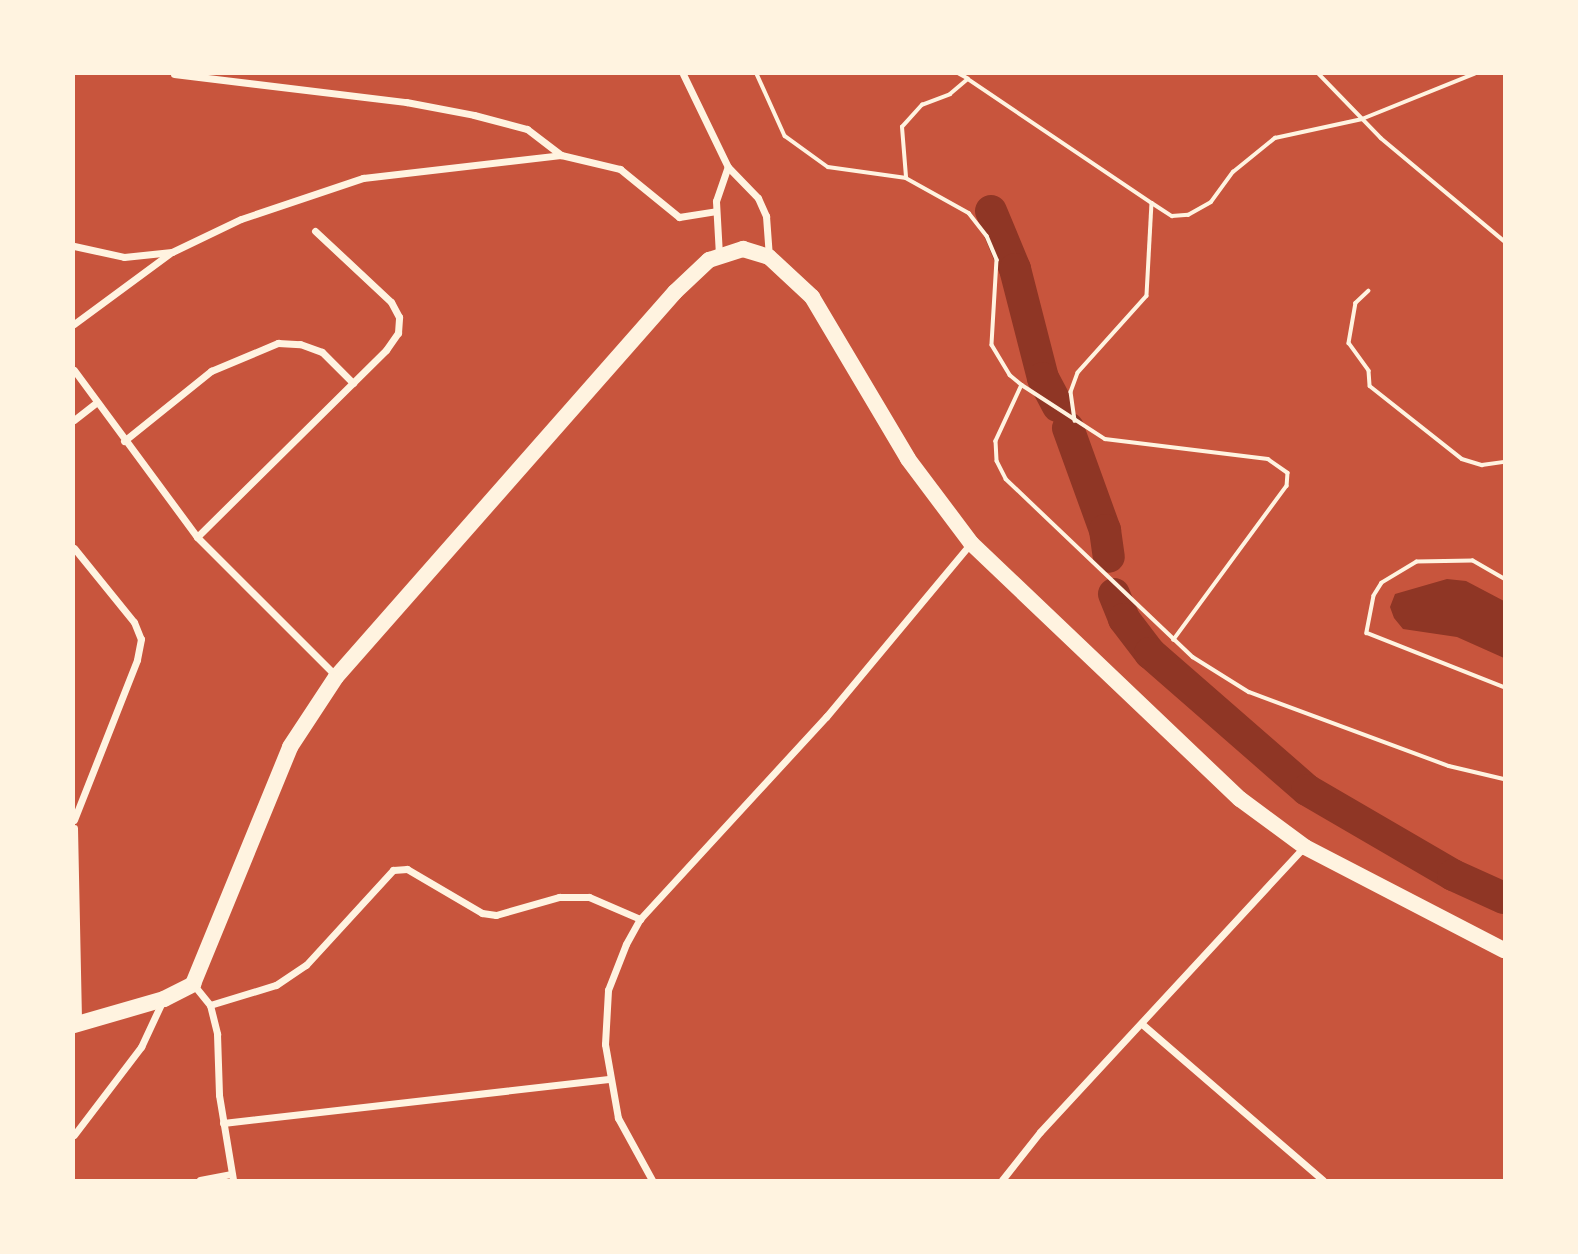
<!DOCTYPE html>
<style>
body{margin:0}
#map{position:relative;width:1578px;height:1254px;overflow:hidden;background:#c8553d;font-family:"Libre Baskerville",serif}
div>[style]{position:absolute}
.water>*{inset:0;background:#8f3625}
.river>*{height:32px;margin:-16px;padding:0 16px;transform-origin:16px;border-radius:16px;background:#8f3625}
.path>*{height:3.5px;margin:-1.75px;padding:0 1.75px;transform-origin:1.75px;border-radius:1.75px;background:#fff3e0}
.minor>*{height:7px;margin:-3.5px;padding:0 3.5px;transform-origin:3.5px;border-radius:3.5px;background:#fff3e0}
.primary>*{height:16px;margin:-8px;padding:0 8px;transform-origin:8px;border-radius:8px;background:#fff3e0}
span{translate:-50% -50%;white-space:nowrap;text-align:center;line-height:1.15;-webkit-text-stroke:5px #fff3e0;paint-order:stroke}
.frame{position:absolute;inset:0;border:75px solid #fff3e0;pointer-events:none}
</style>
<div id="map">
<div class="water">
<i style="clip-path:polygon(1447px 579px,1466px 581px,1504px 601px,1504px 658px,1457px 637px,1403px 629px,1394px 618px,1390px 607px,1395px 594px)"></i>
</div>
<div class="river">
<i style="left:991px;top:211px;width:63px;rotate:67.5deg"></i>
<i style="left:1015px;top:269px;width:113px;rotate:75.6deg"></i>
<i style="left:1043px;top:378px;width:32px;rotate:62deg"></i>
<i style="left:1068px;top:428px;width:109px;rotate:70.1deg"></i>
<i style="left:1105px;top:530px;width:27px;rotate:82deg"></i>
<i style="left:1114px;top:594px;width:27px;rotate:68deg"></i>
<i style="left:1124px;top:619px;width:43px;rotate:52.6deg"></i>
<i style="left:1150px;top:653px;width:208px;rotate:41.1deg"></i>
<i style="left:1307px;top:790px;width:169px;rotate:30.2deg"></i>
<i style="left:1453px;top:875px;width:56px;rotate:24.3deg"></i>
</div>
<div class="path">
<i style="left:757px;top:74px;width:68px;rotate:65.7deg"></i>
<i style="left:785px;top:136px;width:53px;rotate:35.8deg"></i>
<i style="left:828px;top:167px;width:79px;rotate:8deg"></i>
<i style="left:906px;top:178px;width:72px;rotate:29.1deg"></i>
<i style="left:969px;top:213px;width:29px;rotate:52deg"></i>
<i style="left:987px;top:236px;width:26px;rotate:67deg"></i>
<i style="left:997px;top:260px;width:85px;rotate:93.4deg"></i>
<i style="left:992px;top:345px;width:35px;rotate:59deg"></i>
<i style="left:1010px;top:375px;width:16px;rotate:40deg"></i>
<i style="left:1022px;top:385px;width:99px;rotate:33deg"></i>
<i style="left:1105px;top:439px;width:164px;rotate:7deg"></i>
<i style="left:1268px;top:459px;width:24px;rotate:35deg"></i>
<i style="left:1288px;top:473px;width:13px;rotate:94deg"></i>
<i style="left:1287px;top:486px;width:191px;rotate:126.3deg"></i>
<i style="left:1319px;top:74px;width:89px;rotate:45.9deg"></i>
<i style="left:1381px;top:138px;width:160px;rotate:39.9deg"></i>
<i style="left:968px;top:79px;width:222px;rotate:34deg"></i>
<i style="left:1152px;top:203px;width:93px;rotate:93.1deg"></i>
<i style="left:1147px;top:296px;width:103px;rotate:131.9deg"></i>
<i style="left:1078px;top:373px;width:20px;rotate:110deg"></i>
<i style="left:1071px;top:392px;width:29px;rotate:82deg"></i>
<i style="left:906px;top:177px;width:50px;rotate:-94.6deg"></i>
<i style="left:902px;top:127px;width:30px;rotate:-48deg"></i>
<i style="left:922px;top:105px;width:30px;rotate:-21deg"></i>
<i style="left:950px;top:94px;width:23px;rotate:-40deg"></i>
<i style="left:968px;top:79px;width:10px;rotate:-151deg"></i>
<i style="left:1152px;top:203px;width:24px;rotate:33deg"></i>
<i style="left:1172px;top:216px;width:16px;rotate:-4deg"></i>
<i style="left:1188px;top:215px;width:26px;rotate:-29deg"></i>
<i style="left:1211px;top:202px;width:37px;rotate:-54deg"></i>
<i style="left:1233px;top:172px;width:54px;rotate:-39deg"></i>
<i style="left:1275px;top:138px;width:89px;rotate:-12.3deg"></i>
<i style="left:1362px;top:119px;width:121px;rotate:-21.9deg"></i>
<i style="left:1369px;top:291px;width:18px;rotate:137deg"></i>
<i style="left:1356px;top:303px;width:41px;rotate:99.9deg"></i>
<i style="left:1349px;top:343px;width:34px;rotate:54deg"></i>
<i style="left:1369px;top:371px;width:15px;rotate:86deg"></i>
<i style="left:1370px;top:386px;width:117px;rotate:38.4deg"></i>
<i style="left:1462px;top:459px;width:21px;rotate:17deg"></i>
<i style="left:1482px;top:465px;width:22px;rotate:-8deg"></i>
<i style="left:1022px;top:385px;width:62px;rotate:114.9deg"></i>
<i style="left:996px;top:441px;width:20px;rotate:87deg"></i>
<i style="left:997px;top:461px;width:20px;rotate:63deg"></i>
<i style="left:1006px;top:479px;width:258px;rotate:43.6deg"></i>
<i style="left:1193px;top:657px;width:66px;rotate:32deg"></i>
<i style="left:1249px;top:692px;width:213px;rotate:20.3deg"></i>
<i style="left:1449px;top:766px;width:57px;rotate:13.3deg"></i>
<i style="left:1504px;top:579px;width:36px;rotate:-150deg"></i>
<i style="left:1473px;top:561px;width:56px;rotate:179deg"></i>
<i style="left:1417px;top:562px;width:41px;rotate:149deg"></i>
<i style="left:1382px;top:583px;width:15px;rotate:122deg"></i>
<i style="left:1374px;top:596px;width:38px;rotate:101deg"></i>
<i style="left:1367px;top:633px;width:147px;rotate:21.5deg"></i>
</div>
<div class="minor">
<i style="left:174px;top:74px;width:234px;rotate:6.9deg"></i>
<i style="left:406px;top:102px;width:69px;rotate:10.8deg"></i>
<i style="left:474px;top:115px;width:55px;rotate:14.8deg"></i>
<i style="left:527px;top:129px;width:43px;rotate:37.4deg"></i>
<i style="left:683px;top:74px;width:103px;rotate:64.2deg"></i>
<i style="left:728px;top:167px;width:43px;rotate:45.9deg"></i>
<i style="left:758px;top:198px;width:20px;rotate:66deg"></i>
<i style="left:766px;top:216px;width:41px;rotate:85.8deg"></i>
<i style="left:74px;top:246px;width:51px;rotate:12.4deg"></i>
<i style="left:124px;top:257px;width:48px;rotate:-5.9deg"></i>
<i style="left:172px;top:252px;width:76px;rotate:-25.6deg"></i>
<i style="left:241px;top:219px;width:129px;rotate:-18.6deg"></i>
<i style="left:363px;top:178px;width:199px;rotate:-6.6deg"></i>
<i style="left:561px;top:155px;width:61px;rotate:13.3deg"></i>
<i style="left:620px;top:169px;width:76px;rotate:39.1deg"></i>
<i style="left:679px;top:217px;width:36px;rotate:-9deg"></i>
<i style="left:719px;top:255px;width:54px;rotate:-93.2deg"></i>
<i style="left:716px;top:201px;width:36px;rotate:-71deg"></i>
<i style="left:74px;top:324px;width:118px;rotate:-36.4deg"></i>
<i style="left:74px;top:370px;width:207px;rotate:53.6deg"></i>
<i style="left:197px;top:537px;width:197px;rotate:45deg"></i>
<i style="left:74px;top:420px;width:28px;rotate:-38deg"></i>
<i style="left:124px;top:441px;width:112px;rotate:-38.8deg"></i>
<i style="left:211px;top:371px;width:73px;rotate:-22.7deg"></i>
<i style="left:278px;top:343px;width:22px;rotate:3deg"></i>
<i style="left:300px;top:344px;width:23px;rotate:20deg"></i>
<i style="left:322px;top:352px;width:44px;rotate:45deg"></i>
<i style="left:197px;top:537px;width:266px;rotate:-44.7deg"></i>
<i style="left:386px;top:350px;width:21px;rotate:-55deg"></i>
<i style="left:398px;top:333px;width:16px;rotate:-86deg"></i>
<i style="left:399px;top:317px;width:17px;rotate:-118deg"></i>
<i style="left:391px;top:302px;width:104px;rotate:-136.9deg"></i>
<i style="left:74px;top:548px;width:95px;rotate:51deg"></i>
<i style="left:134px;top:622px;width:18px;rotate:68deg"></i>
<i style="left:141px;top:639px;width:21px;rotate:101deg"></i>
<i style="left:137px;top:660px;width:172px;rotate:111.5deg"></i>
<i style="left:74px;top:828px;width:195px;rotate:88.8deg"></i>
<i style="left:193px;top:984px;width:27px;rotate:51deg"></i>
<i style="left:210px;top:1005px;width:30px;rotate:76deg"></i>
<i style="left:217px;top:1034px;width:61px;rotate:88.1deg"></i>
<i style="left:219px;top:1095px;width:86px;rotate:80.6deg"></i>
<i style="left:210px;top:1005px;width:69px;rotate:-16.9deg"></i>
<i style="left:276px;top:985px;width:36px;rotate:-34deg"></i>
<i style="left:306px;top:965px;width:129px;rotate:-47.5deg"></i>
<i style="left:393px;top:870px;width:14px;rotate:-4deg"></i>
<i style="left:407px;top:869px;width:87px;rotate:30.4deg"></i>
<i style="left:482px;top:913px;width:14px;rotate:8deg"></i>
<i style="left:496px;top:915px;width:66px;rotate:-15.9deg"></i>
<i style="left:559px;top:897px;width:30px"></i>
<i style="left:589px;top:897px;width:56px;rotate:23.3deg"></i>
<i style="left:1142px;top:1024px;width:239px;rotate:40.8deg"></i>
<i style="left:223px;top:1123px;width:388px;rotate:-6.5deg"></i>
<i style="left:74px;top:1135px;width:111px;rotate:-52.7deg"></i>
<i style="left:141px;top:1047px;width:50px;rotate:-65deg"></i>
<i style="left:200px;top:1180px;width:32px;rotate:-11deg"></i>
<i style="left:652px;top:1180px;width:71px;rotate:-118.7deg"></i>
<i style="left:618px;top:1118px;width:75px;rotate:-100deg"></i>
<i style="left:605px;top:1044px;width:54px;rotate:-86.8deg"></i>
<i style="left:608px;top:990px;width:49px;rotate:-68.6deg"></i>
<i style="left:626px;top:944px;width:29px;rotate:-61deg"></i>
<i style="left:640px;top:919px;width:275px;rotate:-47.4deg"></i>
<i style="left:826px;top:717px;width:226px;rotate:-50.2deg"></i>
<i style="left:1002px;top:1180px;width:61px;rotate:-51.6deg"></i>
<i style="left:1040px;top:1132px;width:388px;rotate:-47.2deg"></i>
</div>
<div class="primary">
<i style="left:74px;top:1025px;width:94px;rotate:-16.1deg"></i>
<i style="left:164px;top:999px;width:33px;rotate:-27deg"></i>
<i style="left:193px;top:984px;width:256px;rotate:-67.7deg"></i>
<i style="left:290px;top:747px;width:84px;rotate:-56.7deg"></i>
<i style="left:336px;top:677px;width:513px;rotate:-48.64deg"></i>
<i style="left:675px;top:292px;width:47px;rotate:-43.3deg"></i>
<i style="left:709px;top:260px;width:36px;rotate:-18deg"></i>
<i style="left:743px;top:249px;width:27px;rotate:17deg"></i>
<i style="left:769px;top:257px;width:59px;rotate:42.9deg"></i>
<i style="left:812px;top:297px;width:188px;rotate:59.3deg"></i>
<i style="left:908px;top:459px;width:105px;rotate:53.1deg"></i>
<i style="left:971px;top:543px;width:371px;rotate:43.6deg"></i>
<i style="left:1240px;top:799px;width:81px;rotate:36.4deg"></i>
<i style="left:1305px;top:847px;width:224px;rotate:27.4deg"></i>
</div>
<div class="frame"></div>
</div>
